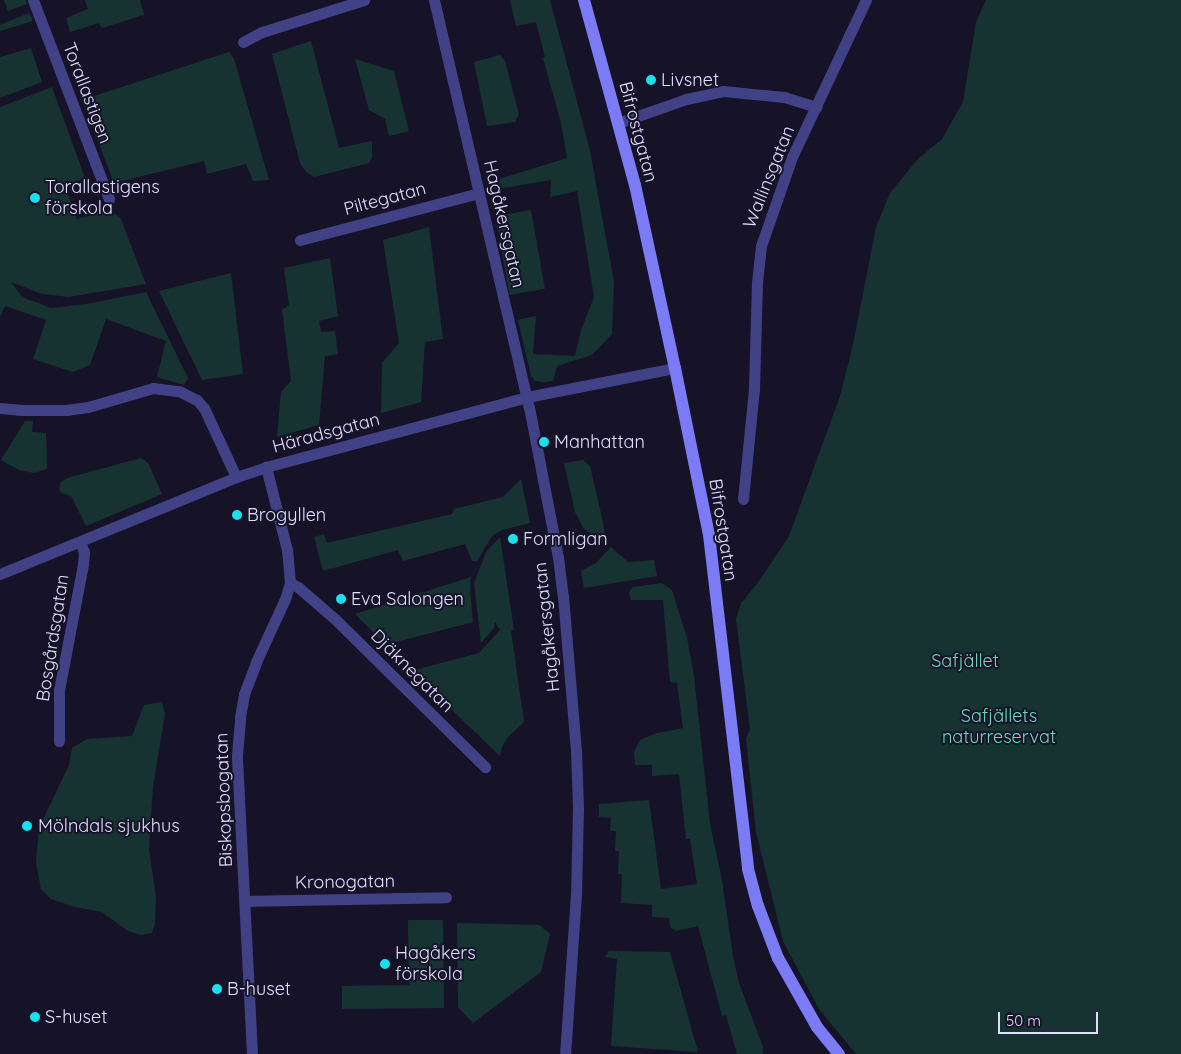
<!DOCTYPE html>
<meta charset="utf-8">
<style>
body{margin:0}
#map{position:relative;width:1181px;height:1054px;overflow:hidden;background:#161329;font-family:Quicksand,sans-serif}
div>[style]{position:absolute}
.green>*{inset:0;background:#163331;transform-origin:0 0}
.street>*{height:11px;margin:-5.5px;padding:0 5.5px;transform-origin:5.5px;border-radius:5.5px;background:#414185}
.secondary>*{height:12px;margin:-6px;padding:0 6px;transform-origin:6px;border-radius:6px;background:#7b7bf6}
.dots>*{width:14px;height:14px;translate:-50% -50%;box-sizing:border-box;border:2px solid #161329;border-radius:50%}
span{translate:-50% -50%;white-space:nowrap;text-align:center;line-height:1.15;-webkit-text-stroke:4px #161329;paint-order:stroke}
.poi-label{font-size:18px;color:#e0ddfd}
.left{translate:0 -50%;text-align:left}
.street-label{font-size:18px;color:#e0ddfd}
.park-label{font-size:18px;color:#6dd9bb}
.scale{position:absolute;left:998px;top:1012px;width:100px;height:22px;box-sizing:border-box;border:2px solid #e0ddfd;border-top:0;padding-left:6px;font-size:15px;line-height:18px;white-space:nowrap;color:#e0ddfd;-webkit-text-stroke:4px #161329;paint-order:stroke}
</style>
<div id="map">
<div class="green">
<i style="clip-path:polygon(4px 0,26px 0,27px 4px,8px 11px)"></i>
<i style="clip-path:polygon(85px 0,140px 0,144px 15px,102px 28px,99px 23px,70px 32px,66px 18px,88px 9px)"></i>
<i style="clip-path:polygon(510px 0,550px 0,590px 151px,614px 282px,612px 334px,592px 355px,557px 366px,553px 381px,544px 382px,535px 381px,531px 376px,518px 320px,536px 316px,533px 354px,575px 356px,581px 330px,594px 297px,577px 191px,550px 197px,551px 180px,491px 190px,489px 182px,567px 158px,561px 123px,543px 58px,545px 57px,536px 22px,516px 26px)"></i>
<i style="clip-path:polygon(986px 0,1181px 0,1181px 1054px,856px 1054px,819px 1009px,783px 941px,756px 832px,746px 739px,750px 729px,736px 619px,741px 603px,757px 584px,789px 536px,840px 396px,853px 345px,876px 227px,890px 193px,918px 159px,942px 139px,963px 102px,976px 22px)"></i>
<i style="clip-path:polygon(29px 13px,33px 21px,0 31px,0 25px)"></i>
<i style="clip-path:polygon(311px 41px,339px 148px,372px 141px,372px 158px,369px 163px,314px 177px,306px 172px,300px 163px,272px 54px)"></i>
<i style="clip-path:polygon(31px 48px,42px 82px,0 98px,0 57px)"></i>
<i style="clip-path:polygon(229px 52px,234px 59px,269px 180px,253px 181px,246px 164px,207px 174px,204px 161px,114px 183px,82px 100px)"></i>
<i style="clip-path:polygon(500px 55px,505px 61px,519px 114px,515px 122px,487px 126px,474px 62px)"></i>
<i style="clip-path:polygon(355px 59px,394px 71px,409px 131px,389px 136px,385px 119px,369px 110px)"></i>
<i style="clip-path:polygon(52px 87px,85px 178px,65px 186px,77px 219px,107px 211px,120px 217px,146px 284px,69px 297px,42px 294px,11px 282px,22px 297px,51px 308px,86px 304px,146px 292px,188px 378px,184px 385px,157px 377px,166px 341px,106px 319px,90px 365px,73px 372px,33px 359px,46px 320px,5px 306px,0 317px,0 107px)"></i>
<i style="left:531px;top:210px;width:80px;height:36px;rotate:80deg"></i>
<i style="clip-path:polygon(429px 227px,443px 339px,425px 342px,421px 402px,381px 413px,382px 363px,399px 343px,383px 240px)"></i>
<i style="clip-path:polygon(330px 258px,338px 316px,319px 321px,321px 332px,335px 331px,338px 354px,325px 356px,319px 425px,277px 437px,281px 392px,291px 381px,282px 310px,289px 305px,284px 268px)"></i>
<i style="clip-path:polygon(231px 273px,243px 374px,202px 380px,159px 291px)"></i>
<i style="clip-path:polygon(25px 421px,33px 421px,32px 432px,46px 433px,47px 469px,34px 473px,19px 470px,1px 460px)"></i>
<i style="clip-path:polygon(141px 458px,148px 463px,162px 494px,86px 526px,71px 496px,61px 493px,59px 489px,61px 482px,67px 478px)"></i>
<i style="clip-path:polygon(583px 460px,590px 466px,603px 522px,605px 535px,603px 542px,584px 529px,575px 512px,564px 463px)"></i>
<i style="clip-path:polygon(521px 479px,530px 523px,502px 530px,492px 536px,477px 561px,472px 561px,465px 544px,403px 561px,398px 550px,323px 571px,314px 537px,324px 534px,327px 543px,452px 514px,454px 509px,503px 497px)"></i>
<i style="clip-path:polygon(500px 537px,514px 630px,511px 631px,524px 722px,508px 737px,502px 747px,500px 756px,411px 671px,479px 653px,500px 630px,495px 622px,494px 628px,481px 643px,474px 583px,486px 552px)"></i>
<i style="clip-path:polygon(611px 547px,628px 562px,654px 560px,657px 576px,584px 588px,581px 571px,596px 563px)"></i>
<i style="clip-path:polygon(471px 577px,470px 591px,473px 622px,396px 642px,390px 649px,355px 614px)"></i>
<i style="clip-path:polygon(662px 583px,672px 590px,687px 638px,694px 676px,710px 824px,722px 880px,733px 956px,739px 983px,763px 1047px,763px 1054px,737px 1054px,726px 1015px,722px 1016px,698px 926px,676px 931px,670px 927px,669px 918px,652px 917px,652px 905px,621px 903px,622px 874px,618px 874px,619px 851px,615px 851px,616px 831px,610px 831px,611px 818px,599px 817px,599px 804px,649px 800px,661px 889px,697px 884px,690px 839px,686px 839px,679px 774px,652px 776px,652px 765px,635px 765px,634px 752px,640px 740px,657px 733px,683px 728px,677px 683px,670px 682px,663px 600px,631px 600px,629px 592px,633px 587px)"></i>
<i style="clip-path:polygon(162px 702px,165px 714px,153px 786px,149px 849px,156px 897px,155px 924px,152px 933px,141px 935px,128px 931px,102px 912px,75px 907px,51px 899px,41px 889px,36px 862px,39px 828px,69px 765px,72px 748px,87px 739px,132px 736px,144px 705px)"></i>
<i style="clip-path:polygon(408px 920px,443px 920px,444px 1008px,342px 1009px,342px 986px,409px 985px)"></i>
<i style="clip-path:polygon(457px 923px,539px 925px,550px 934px,541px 972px,473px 1023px,458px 1007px)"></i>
<i style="clip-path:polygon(609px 951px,670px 952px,698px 1052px,611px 1046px,617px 959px,605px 957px)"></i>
</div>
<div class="street">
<i style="left:33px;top:0;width:213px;rotate:69.1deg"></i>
<i style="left:434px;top:0;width:418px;rotate:76.9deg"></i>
<i style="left:529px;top:407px;width:153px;rotate:79.1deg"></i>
<i style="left:558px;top:557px;width:39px;rotate:83deg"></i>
<i style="left:563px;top:596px;width:155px;rotate:85.2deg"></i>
<i style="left:576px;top:750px;width:58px;rotate:88deg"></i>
<i style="left:578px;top:808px;width:86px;rotate:91.3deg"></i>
<i style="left:576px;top:894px;width:160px;rotate:93.9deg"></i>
<i style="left:243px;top:42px;width:21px;rotate:-28deg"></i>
<i style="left:262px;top:32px;width:107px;rotate:-17.4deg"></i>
<i style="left:618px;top:123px;width:72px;rotate:-19.4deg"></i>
<i style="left:686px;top:99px;width:38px;rotate:-12deg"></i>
<i style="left:723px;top:91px;width:61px;rotate:5.6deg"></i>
<i style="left:784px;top:97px;width:34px;rotate:17deg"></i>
<i style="left:300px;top:240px;width:185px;rotate:-14.7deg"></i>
<i style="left:0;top:408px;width:22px;rotate:5deg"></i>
<i style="left:22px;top:410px;width:44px"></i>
<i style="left:66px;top:410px;width:22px;rotate:-8deg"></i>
<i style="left:88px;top:407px;width:68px;rotate:-16.3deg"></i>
<i style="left:153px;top:388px;width:26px;rotate:7deg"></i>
<i style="left:179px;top:391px;width:20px;rotate:27deg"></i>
<i style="left:197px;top:400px;width:11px;rotate:49deg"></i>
<i style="left:204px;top:408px;width:76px;rotate:65.1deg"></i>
<i style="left:743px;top:499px;width:111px;rotate:-84.3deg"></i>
<i style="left:754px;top:389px;width:106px;rotate:-88.4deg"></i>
<i style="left:757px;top:283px;width:37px;rotate:-84deg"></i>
<i style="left:761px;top:246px;width:94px;rotate:-70.8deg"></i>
<i style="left:792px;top:157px;width:174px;rotate:-64.8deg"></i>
<i style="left:0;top:574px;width:255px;rotate:-22.3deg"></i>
<i style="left:236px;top:477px;width:32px;rotate:-18deg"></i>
<i style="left:266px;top:467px;width:270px;rotate:-15deg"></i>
<i style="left:527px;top:397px;width:151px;rotate:-11.1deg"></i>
<i style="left:290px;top:583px;width:9px;rotate:27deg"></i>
<i style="left:298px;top:587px;width:49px;rotate:40.9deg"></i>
<i style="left:335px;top:619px;width:211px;rotate:44.6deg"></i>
<i style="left:59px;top:741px;width:51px;rotate:-90deg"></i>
<i style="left:59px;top:690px;width:128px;rotate:-79.2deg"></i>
<i style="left:83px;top:564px;width:12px;rotate:-85deg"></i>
<i style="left:84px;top:552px;width:11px;rotate:-112deg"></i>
<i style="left:245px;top:901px;width:201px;rotate:-1.1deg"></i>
<i style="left:252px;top:1054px;width:299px;rotate:-92.9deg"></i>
<i style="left:237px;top:755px;width:38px;rotate:-85deg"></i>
<i style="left:240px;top:717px;width:23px;rotate:-80deg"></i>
<i style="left:244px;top:694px;width:34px;rotate:-69deg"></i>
<i style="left:256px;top:662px;width:69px;rotate:-65.3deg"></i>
<i style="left:285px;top:599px;width:17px;rotate:-73deg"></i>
<i style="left:290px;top:583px;width:33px;rotate:-95deg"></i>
<i style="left:287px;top:550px;width:86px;rotate:-104.2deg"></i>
</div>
<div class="secondary">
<i style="left:584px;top:0;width:192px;rotate:74.6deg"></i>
<i style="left:635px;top:185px;width:187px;rotate:77.7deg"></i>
<i style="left:675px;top:368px;width:170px;rotate:78.5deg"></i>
<i style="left:709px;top:535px;width:336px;rotate:83.3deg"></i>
<i style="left:748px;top:869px;width:38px;rotate:75deg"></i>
<i style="left:758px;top:906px;width:56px;rotate:69deg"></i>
<i style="left:778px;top:958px;width:79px;rotate:60.5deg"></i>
<i style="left:817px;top:1027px;width:35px;rotate:51deg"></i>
</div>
<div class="dots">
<i style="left:651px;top:80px;background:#17e0ef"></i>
<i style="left:35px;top:198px;background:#17e0ef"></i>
<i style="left:544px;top:442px;background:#17e0ef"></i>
<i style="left:237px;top:515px;background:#17e0ef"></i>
<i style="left:513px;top:539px;background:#17e0ef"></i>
<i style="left:341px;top:599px;background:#17e0ef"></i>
<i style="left:27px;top:826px;background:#17e0ef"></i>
<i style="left:385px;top:964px;background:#17e0ef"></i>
<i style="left:217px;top:989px;background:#17e0ef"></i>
<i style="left:35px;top:1017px;background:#17e0ef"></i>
</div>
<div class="poi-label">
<span class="left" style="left:661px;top:80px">Livsnet</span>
<span class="left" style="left:45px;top:198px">Torallastigens<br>förskola</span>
<span class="left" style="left:554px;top:442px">Manhattan</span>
<span class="left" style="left:247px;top:515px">Brogyllen</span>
<span class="left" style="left:523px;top:539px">Formligan</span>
<span class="left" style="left:351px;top:599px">Eva Salongen</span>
<span class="left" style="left:38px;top:826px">Mölndals sjukhus</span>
<span class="left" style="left:395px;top:964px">Hagåkers<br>förskola</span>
<span class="left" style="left:227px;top:989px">B-huset</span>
<span class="left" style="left:45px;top:1017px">S-huset</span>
</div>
<div class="street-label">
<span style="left:87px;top:93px;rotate:69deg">Torallastigen</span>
<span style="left:638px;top:132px;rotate:75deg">Bifrostgatan</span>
<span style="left:769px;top:177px;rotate:-68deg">Wallinsgatan</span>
<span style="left:385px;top:199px;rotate:-15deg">Piltegatan</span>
<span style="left:504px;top:224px;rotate:77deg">Hagåkersgatan</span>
<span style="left:326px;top:433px;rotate:-15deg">Häradsgatan</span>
<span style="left:723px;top:530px;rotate:81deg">Bifrostgatan</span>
<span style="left:547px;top:627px;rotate:-96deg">Hagåkersgatan</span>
<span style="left:53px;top:638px;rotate:-81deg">Bosgårdsgatan</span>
<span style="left:412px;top:671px;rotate:45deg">Djäknegatan</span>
<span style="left:224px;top:800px;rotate:-92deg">Biskopsbogatan</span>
<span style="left:345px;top:882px;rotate:-1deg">Kronogatan</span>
</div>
<div class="park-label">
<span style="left:965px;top:661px">Safjället</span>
<span style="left:999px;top:727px">Safjällets<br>naturreservat</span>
</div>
<div class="scale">50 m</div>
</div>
